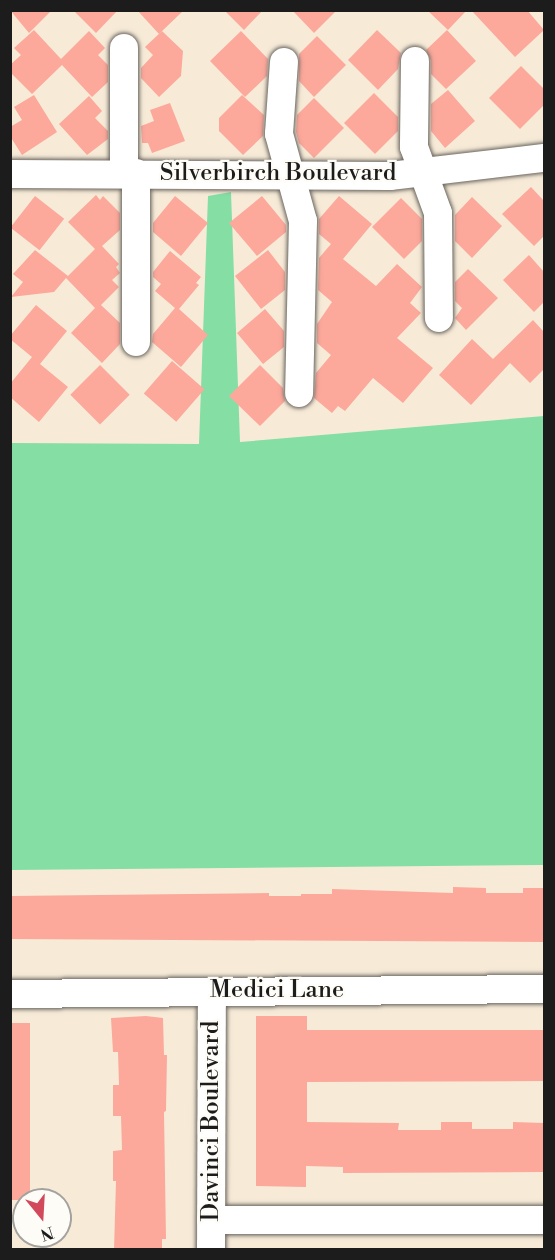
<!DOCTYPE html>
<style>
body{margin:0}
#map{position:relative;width:555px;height:1260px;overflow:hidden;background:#f7ebd8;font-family:"Libre Bodoni",serif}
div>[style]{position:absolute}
.green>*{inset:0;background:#85dea4}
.building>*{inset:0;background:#fca89b;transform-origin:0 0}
.roads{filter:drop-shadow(0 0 2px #69645e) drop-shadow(0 0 2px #69645e)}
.minor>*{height:28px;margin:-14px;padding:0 14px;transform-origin:14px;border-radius:14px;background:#fff}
span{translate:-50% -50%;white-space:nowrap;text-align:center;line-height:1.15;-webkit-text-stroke:4.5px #fdfcf7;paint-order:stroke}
.street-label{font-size:24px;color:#1c1c1c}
.frame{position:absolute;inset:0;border:12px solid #1c1c1c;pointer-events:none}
.north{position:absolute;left:12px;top:1188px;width:60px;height:60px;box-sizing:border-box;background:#fdfcf7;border:2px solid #a3a29f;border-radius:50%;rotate:162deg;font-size:16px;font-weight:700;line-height:24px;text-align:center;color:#1c1c1c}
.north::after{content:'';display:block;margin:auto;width:21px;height:27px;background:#d1495b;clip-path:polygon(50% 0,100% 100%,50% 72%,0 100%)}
</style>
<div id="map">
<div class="green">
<i style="clip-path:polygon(231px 192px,240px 442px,544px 416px,544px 865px,11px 870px,10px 443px,199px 444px,208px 196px)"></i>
</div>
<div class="building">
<i style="clip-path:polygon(10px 10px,52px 10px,29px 33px)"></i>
<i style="clip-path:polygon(73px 10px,118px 10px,96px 33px)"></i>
<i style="clip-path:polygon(137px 10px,184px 10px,159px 34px)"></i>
<i style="clip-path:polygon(224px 10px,263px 10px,244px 30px)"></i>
<i style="clip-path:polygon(292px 10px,337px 10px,314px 33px)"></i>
<i style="clip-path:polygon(427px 10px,467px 10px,448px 30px)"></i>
<i style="clip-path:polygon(471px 10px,527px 10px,544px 30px,515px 57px)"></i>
<i style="clip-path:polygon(34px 30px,61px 59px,89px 31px,105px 48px,98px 55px,108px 65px,108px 82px,92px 97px,62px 65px,32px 94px,10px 72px,10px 65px,21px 55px,14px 48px)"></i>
<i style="clip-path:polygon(377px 30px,401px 53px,398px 69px,378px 90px,348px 60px)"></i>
<i style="clip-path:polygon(447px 30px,476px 61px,446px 89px,431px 74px,431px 61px,426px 50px)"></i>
<i style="clip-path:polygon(162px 31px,183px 51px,181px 76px,159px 97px,141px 78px,141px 68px,153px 55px,145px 47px)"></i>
<i style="clip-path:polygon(241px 31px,268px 59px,267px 76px,245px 97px,210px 61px)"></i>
<i style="clip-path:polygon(317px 36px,346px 65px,314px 97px,299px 81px,299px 54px)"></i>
<i style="clip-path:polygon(521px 66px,544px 89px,544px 105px,520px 129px,489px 98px)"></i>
<i style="clip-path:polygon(448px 90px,475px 121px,445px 148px,431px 131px,431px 104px)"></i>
<i style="clip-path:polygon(374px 93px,398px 117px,398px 131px,375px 154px,344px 123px)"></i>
<i style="clip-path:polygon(34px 95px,57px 132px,22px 155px,10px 136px,10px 127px,22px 120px,14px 107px)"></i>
<i style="clip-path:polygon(242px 95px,264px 115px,263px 136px,243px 155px,219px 131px,219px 118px)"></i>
<i style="clip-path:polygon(89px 96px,102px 111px,95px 118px,108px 131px,108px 139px,87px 155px,59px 124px)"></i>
<i style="clip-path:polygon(314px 98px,344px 128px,314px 158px,299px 143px,296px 132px,297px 115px)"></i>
<i style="clip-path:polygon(170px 103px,185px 141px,152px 153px,148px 143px,142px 143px,141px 126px,154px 121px,150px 110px)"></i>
<i style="clip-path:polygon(531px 187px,544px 201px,544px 236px,534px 246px,502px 214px)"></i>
<i style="clip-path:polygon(96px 195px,100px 200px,103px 196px,120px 213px,120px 230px,102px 246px,119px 264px,116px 267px,120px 273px,112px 280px,119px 287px,101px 305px,120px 323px,120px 344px,102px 363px,71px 333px,95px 308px,66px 278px,54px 292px,11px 297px,23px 282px,13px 274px,35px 250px,68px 276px,95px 249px,68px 222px)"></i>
<i style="left:35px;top:196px;width:37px;height:40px;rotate:38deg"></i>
<i style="clip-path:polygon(175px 196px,208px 223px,181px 256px,153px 232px,153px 223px)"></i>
<i style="clip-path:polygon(262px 196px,286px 225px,286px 232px,257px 256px,229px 223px)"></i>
<i style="clip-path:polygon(339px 196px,372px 224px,343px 259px,376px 286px,397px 264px,422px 287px,410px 303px,421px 313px,397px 338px,433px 368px,403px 403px,373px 378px,345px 411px,338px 406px,332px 413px,314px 398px,316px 373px,331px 355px,317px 343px,317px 324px,332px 302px,318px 290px,319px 258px,331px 244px,319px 234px,319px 219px)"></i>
<i style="clip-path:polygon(472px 197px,502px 226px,472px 258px,455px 241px,455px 215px)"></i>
<i style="clip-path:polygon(401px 198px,422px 219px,422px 241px,404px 259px,372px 227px)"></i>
<i style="clip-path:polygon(268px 250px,285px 272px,285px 290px,261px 309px,235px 276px)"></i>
<i style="clip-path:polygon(170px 251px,201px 277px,196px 283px,199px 285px,179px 309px,208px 335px,181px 367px,152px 342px,153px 334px,175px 308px,155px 291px,161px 284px,153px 277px,153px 272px)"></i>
<i style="clip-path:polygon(529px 255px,544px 272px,544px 302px,534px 312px,503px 280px)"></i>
<i style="clip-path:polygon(468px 269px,498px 298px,466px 330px,455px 318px,462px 308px,455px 301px,455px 282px)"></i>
<i style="clip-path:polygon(36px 305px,67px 331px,40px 364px,68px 387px,39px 422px,10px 397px,10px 384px,32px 357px,10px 339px,10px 336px)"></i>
<i style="clip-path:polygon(265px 309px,284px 331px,284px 347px,263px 364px,237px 333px)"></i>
<i style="clip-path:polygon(533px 320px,544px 332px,544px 369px,530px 383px,510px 363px,471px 405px,439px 375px,472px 339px,493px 359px)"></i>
<i style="left:172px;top:361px;width:43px;height:43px;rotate:41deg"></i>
<i style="left:100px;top:365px;width:42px;height:42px;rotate:45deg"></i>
<i style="clip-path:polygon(260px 365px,283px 388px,285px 401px,260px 426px,229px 396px)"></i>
<i style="clip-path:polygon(453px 887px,486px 888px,486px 893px,523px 893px,523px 888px,544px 888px,544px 942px,10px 939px,10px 896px,269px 893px,269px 896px,301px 896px,301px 894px,332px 894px,332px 889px,453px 893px)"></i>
<i style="clip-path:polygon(146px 1016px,163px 1018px,164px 1055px,167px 1055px,166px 1111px,164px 1112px,166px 1239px,162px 1239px,162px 1250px,114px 1250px,116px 1181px,113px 1181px,113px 1151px,122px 1150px,121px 1116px,113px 1116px,113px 1085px,119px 1085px,118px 1052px,113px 1052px,111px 1018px)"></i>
<i style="clip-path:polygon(256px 1016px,307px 1016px,307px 1030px,544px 1030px,544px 1081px,307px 1082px,307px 1122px,399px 1123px,398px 1130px,441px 1130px,441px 1122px,472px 1122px,472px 1129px,513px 1129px,513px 1122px,544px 1123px,544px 1172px,343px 1173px,343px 1167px,306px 1166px,306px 1187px,256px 1186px)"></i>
<i style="left:10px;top:1023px;width:20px;height:177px"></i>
</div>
<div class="roads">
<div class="minor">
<i style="left:415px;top:61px;width:86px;rotate:90.7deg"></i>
<i style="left:414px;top:147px;width:70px;rotate:70deg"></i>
<i style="left:438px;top:213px;width:105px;rotate:89.5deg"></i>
<i style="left:284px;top:62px;width:72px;rotate:94deg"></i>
<i style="left:279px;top:134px;width:90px;rotate:74.6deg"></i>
<i style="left:303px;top:221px;width:172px;rotate:91.3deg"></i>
<i style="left:124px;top:173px;width:125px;rotate:-90deg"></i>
<i style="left:136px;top:173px;width:169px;rotate:90deg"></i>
<i style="left:10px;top:174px;width:380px;rotate:0.3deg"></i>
<i style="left:390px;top:176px;width:155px;rotate:-6.7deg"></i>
<i style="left:10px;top:994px;width:534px;rotate:-0.54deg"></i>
<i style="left:211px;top:1220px;width:333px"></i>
<i style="left:211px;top:1250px;width:258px;rotate:-89.8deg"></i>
</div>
</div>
<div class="street-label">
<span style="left:278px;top:174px">Silverbirch Boulevard</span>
<span style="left:277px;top:991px">Medici Lane</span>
<span style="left:212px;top:1121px;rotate:-90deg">Davinci Boulevard</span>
</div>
<div class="frame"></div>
<div class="north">N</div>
</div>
